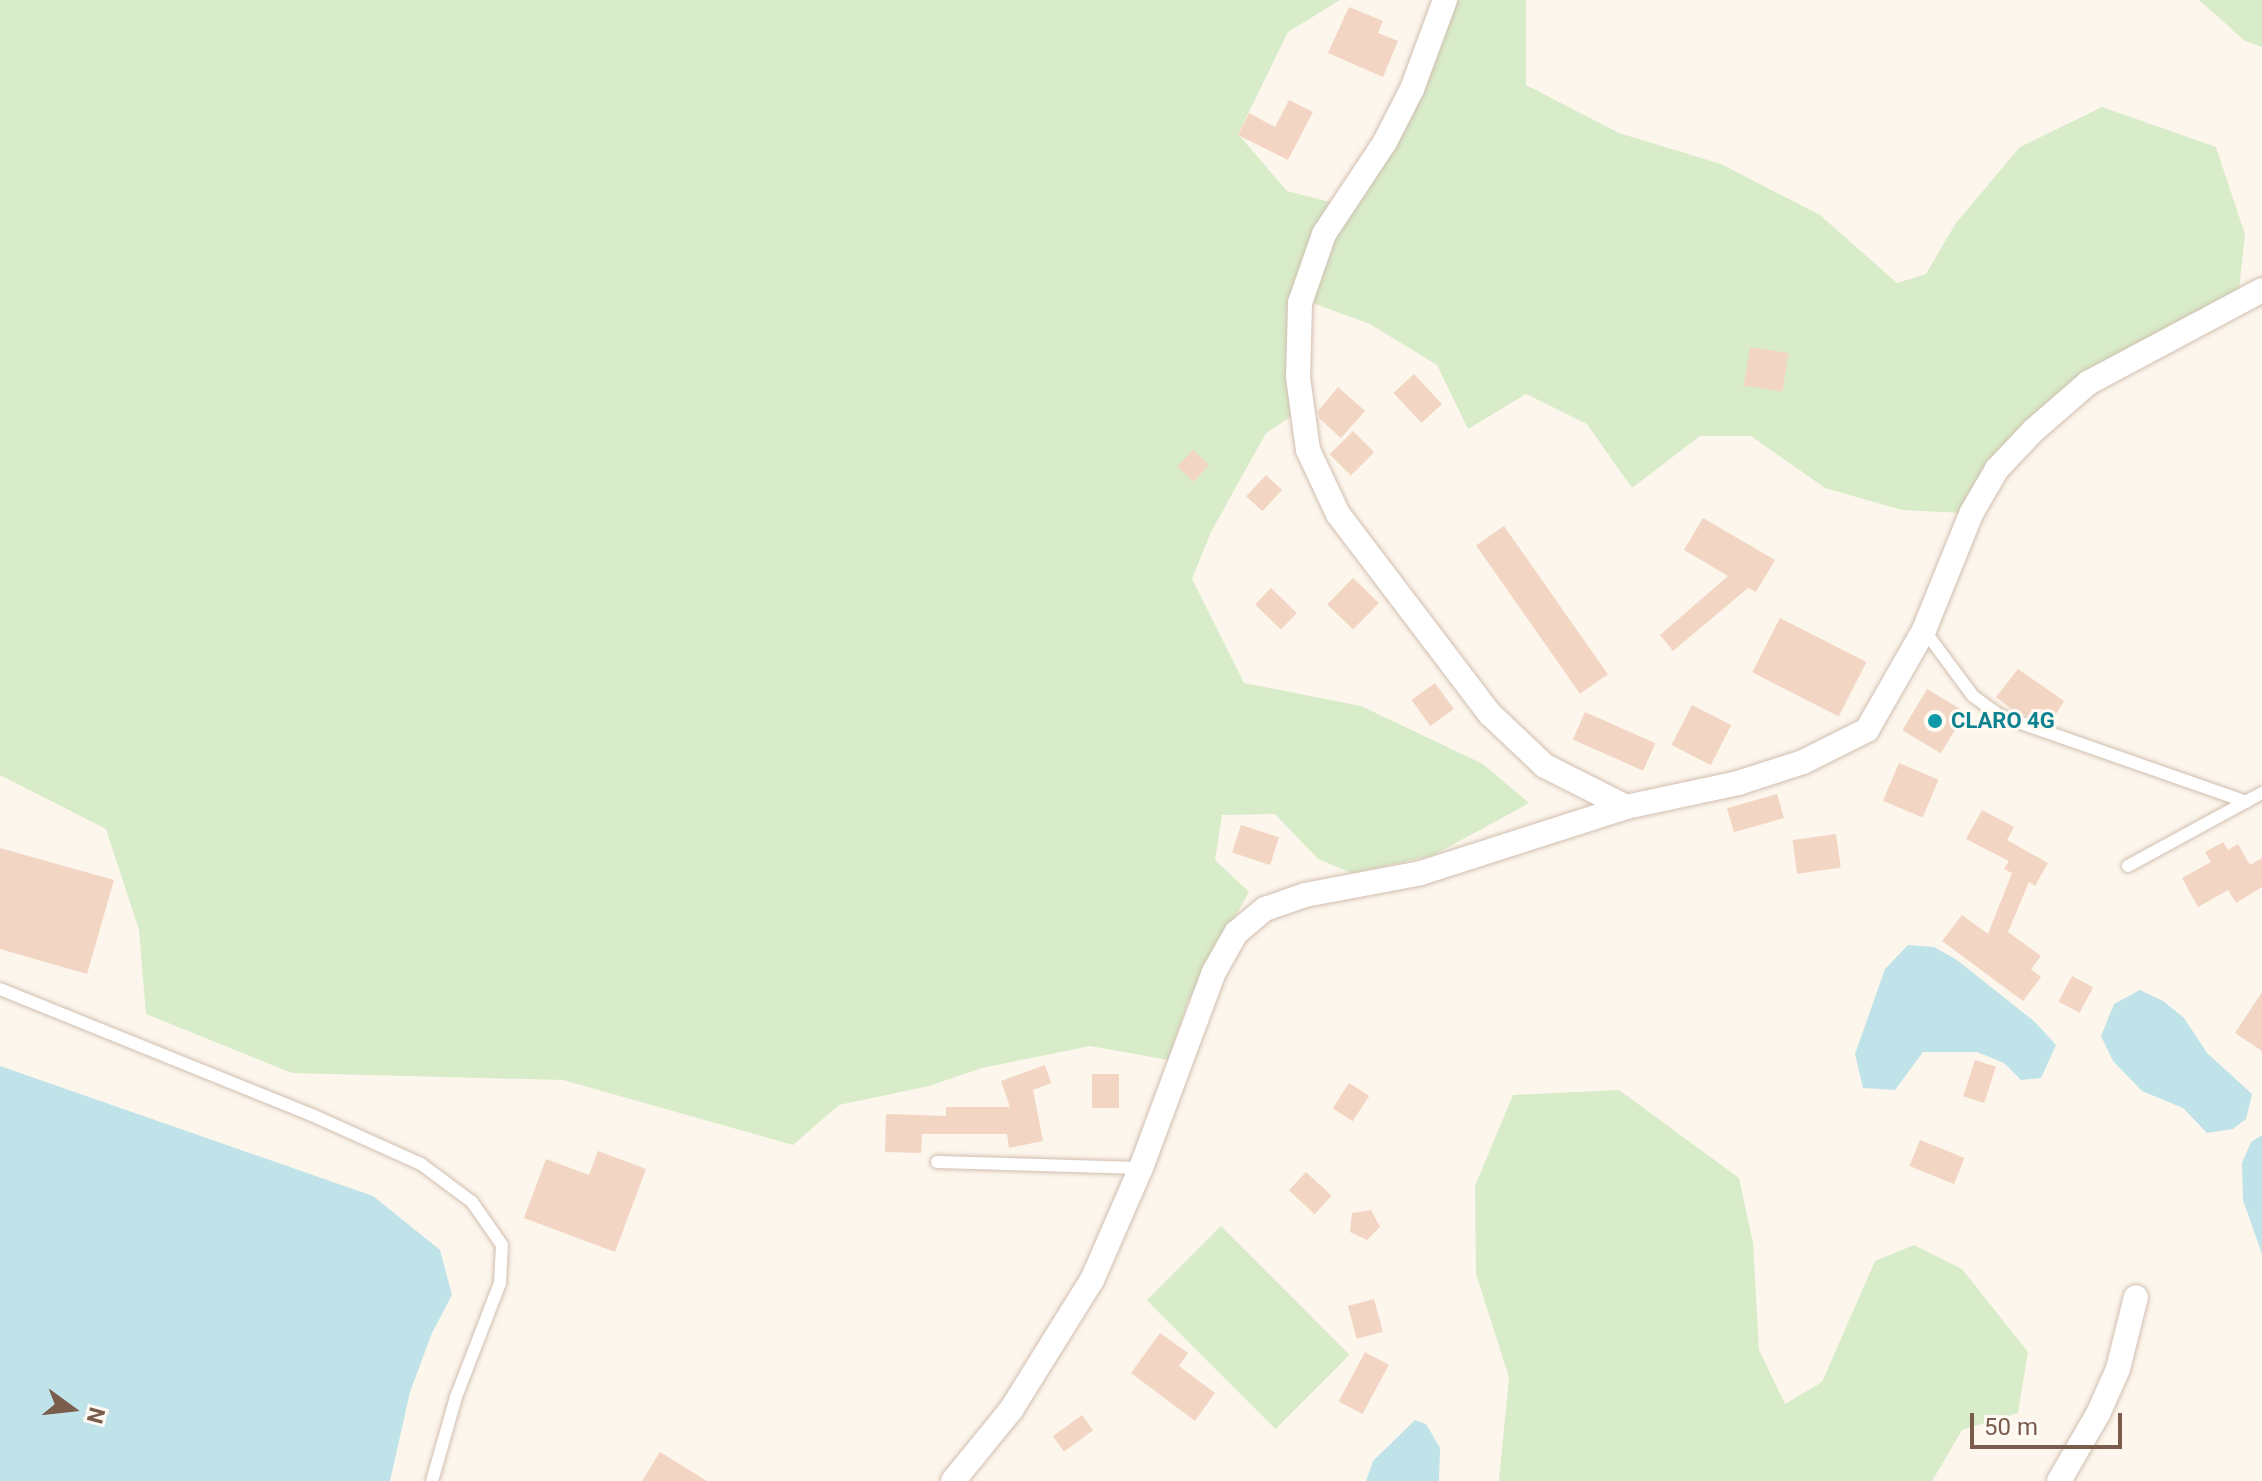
<!DOCTYPE html>
<style>
body{margin:0}
#map{position:relative;width:2262px;height:1481px;overflow:hidden;background:#fdf6ec;font-family:Roboto,sans-serif}
div>[style]{position:absolute}
.green>*{inset:0;background:#d8ecc9;transform-origin:0 0}
.water>*{inset:0;background:#bfe3e8}
.building>*{inset:0;background:#f3d5c3;transform-origin:0 0}
.roads{filter:drop-shadow(0 0 2px #d1beb0) drop-shadow(0 0 2px #d1beb0)}
.service>*{height:12px;margin:-6px;padding:0 6px;transform-origin:6px;border-radius:6px;background:#fff}
.minor>*{height:24px;margin:-12px;padding:0 12px;transform-origin:12px;border-radius:12px;background:#fff}
.dots>*{width:22px;height:22px;translate:-50% -50%;box-sizing:border-box;border:4px solid #fffaf3;border-radius:50%}
span{translate:-50% -50%;white-space:nowrap;text-align:center;line-height:1.15;-webkit-text-stroke:6px #fffaf3;paint-order:stroke}
.culture-label{font-size:22px;color:#0d838f;font-weight:700}
.left{translate:0 -50%;text-align:left}
.north{position:absolute;left:32px;top:1369px;width:80px;height:80px;-webkit-text-stroke:6px #fffaf3;paint-order:stroke;rotate:105deg;font-size:22px;font-weight:700;line-height:32px;text-align:center;color:#7a5c4d}
.north::after{content:'';display:block;margin:auto;width:28px;height:36px;background:#7a5c4d;clip-path:polygon(50% 0,100% 100%,50% 72%,0 100%)}
.scale{position:absolute;left:1970px;top:1413px;width:152px;height:36px;box-sizing:border-box;border:4px solid #7a5c4d;border-top:0;padding-left:10px;font-size:24px;line-height:28px;white-space:nowrap;color:#7a5c4d;-webkit-text-stroke:6px #fffaf3;paint-order:stroke}
</style>
<div id="map">
<div class="green">
<i style="clip-path:polygon(0 0,1340px 0,1288px 32px,1238px 134px,1287px 191px,1345px 206px,1455px 0,1526px 0,1526px 85px,1619px 133px,1721px 164px,1820px 215px,1897px 283px,1926px 274px,1956px 223px,2020px 147px,2102px 107px,2216px 147px,2245px 234px,2238px 299px,2084px 377px,1963px 513px,1902px 510px,1825px 488px,1751px 436px,1700px 436px,1632px 488px,1587px 424px,1526px 394px,1468px 429px,1437px 365px,1370px 324px,1307px 301px,1310px 404px,1266px 433px,1211px 532px,1192px 579px,1244px 683px,1361px 706px,1483px 764px,1529px 803px,1432px 856px,1352px 873px,1318px 859px,1275px 814px,1222px 815px,1215px 860px,1249px 892px,1188px 1001px,1168px 1060px,1090px 1046px,982px 1068px,929px 1086px,839px 1105px,793px 1145px,563px 1080px,292px 1073px,146px 1014px,139px 930px,106px 829px,0 775px)"></i>
<i style="clip-path:polygon(2199px 0,2262px 0,2262px 47px,2245px 41px)"></i>
<i style="clip-path:polygon(1619px 1090px,1739px 1178px,1753px 1243px,1759px 1350px,1785px 1404px,1822px 1382px,1875px 1261px,1914px 1245px,1962px 1269px,2028px 1352px,2018px 1413px,1962px 1430px,1932px 1481px,1499px 1481px,1509px 1377px,1476px 1274px,1475px 1186px,1513px 1095px)"></i>
<i style="left:1221px;top:1226px;width:182px;height:105px;rotate:45deg"></i>
</div>
<div class="water">
<i style="clip-path:polygon(1908px 945px,1934px 947px,1957px 960px,2035px 1022px,2056px 1045px,2041px 1078px,2021px 1080px,2004px 1063px,1977px 1052px,1923px 1052px,1895px 1090px,1863px 1088px,1855px 1054px,1885px 969px)"></i>
<i style="clip-path:polygon(2140px 990px,2163px 1001px,2184px 1018px,2207px 1053px,2252px 1094px,2246px 1119px,2233px 1129px,2207px 1133px,2183px 1108px,2142px 1091px,2113px 1061px,2101px 1036px,2114px 1004px)"></i>
<i style="clip-path:polygon(0 1066px,373px 1196px,440px 1250px,452px 1295px,432px 1333px,410px 1392px,390px 1481px,0 1481px)"></i>
<i style="clip-path:polygon(2262px 1135px,2262px 1254px,2243px 1200px,2242px 1163px,2251px 1142px)"></i>
<i style="clip-path:polygon(1415px 1420px,1426px 1424px,1440px 1448px,1439px 1481px,1366px 1481px,1373px 1461px)"></i>
</div>
<div class="building">
<i style="clip-path:polygon(1349px 7px,1383px 21px,1378px 33px,1398px 41px,1383px 77px,1328px 53px)"></i>
<i style="clip-path:polygon(1289px 100px,1313px 112px,1288px 160px,1238px 135px,1249px 113px,1275px 127px)"></i>
<i style="left:1750px;top:347px;width:39px;height:39px;rotate:9deg"></i>
<i style="left:1414px;top:374px;width:41px;height:28px;rotate:47deg"></i>
<i style="clip-path:polygon(1338px 387px,1365px 411px,1341px 438px,1319px 418px,1318px 411px)"></i>
<i style="left:1353px;top:431px;width:30px;height:33px;rotate:45deg"></i>
<i style="left:1193px;top:450px;width:22px;height:23px;rotate:43deg"></i>
<i style="left:1266px;top:475px;width:22px;height:29px;rotate:43deg"></i>
<i style="clip-path:polygon(1703px 518px,1775px 560px,1756px 592px,1748px 588px,1673px 651px,1660px 635px,1728px 576px,1684px 550px)"></i>
<i style="left:1504px;top:526px;width:181px;height:34px;rotate:55deg"></i>
<i style="left:1353px;top:578px;width:36px;height:37px;rotate:44deg"></i>
<i style="left:1271px;top:588px;width:36px;height:23px;rotate:44deg"></i>
<i style="left:1780px;top:618px;width:97px;height:61px;rotate:27deg"></i>
<i style="clip-path:polygon(2018px 669px,2064px 701px,2050px 724px,2014px 711px,1996px 697px)"></i>
<i style="left:1435px;top:683px;width:32px;height:29px;rotate:54deg"></i>
<i style="left:1927px;top:689px;width:45px;height:48px;rotate:31deg"></i>
<i style="left:1692px;top:705px;width:44px;height:45px;rotate:27deg"></i>
<i style="left:1585px;top:712px;width:77px;height:30px;rotate:24deg"></i>
<i style="left:1899px;top:763px;width:43px;height:41px;rotate:23deg"></i>
<i style="left:1777px;top:794px;width:25px;height:52px;rotate:74deg"></i>
<i style="clip-path:polygon(1982px 810px,2014px 827px,2007px 840px,2048px 863px,2035px 886px,2029px 882px,2008px 932px,2041px 956px,2031px 969px,2041px 977px,2023px 1001px,1942px 941px,1962px 915px,1988px 934px,2012px 873px,2004px 869px,2009px 861px,1966px 839px)"></i>
<i style="left:1241px;top:825px;width:40px;height:29px;rotate:18deg"></i>
<i style="left:1836px;top:834px;width:34px;height:44px;rotate:82deg"></i>
<i style="clip-path:polygon(2223px 842px,2228px 850px,2238px 844px,2250px 865px,2262px 858px,2262px 887px,2236px 903px,2228px 890px,2198px 907px,2182px 878px,2211px 862px,2205px 852px)"></i>
<i style="clip-path:polygon(0 848px,114px 880px,87px 974px,0 949px)"></i>
<i style="left:2072px;top:976px;width:24px;height:29px;rotate:28deg"></i>
<i style="clip-path:polygon(2262px 992px,2262px 1051px,2235px 1033px)"></i>
<i style="left:1975px;top:1060px;width:22px;height:38px;rotate:18deg"></i>
<i style="clip-path:polygon(1045px 1065px,1051px 1083px,1033px 1090px,1043px 1141px,1009px 1148px,1007px 1134px,922px 1134px,921px 1153px,885px 1152px,886px 1114px,946px 1116px,946px 1107px,1010px 1107px,1001px 1081px)"></i>
<i style="left:1092px;top:1074px;width:27px;height:34px"></i>
<i style="left:1349px;top:1083px;width:24px;height:30px;rotate:33deg"></i>
<i style="left:1920px;top:1140px;width:48px;height:28px;rotate:22deg"></i>
<i style="clip-path:polygon(598px 1151px,646px 1169px,615px 1252px,524px 1218px,546px 1159px,589px 1175px)"></i>
<i style="left:1306px;top:1172px;width:35px;height:25px;rotate:43deg"></i>
<i style="clip-path:polygon(1371px 1210px,1380px 1227px,1367px 1240px,1350px 1232px,1352px 1213px)"></i>
<i style="left:1374px;top:1299px;width:34px;height:27px;rotate:75deg"></i>
<i style="clip-path:polygon(1160px 1333px,1188px 1353px,1179px 1366px,1215px 1393px,1195px 1421px,1131px 1373px)"></i>
<i style="left:1365px;top:1352px;width:27px;height:56px;rotate:28deg"></i>
<i style="left:1082px;top:1415px;width:19px;height:36px;rotate:54deg"></i>
<i style="clip-path:polygon(660px 1452px,707px 1481px,642px 1481px)"></i>
</div>
<div class="roads">
<div class="service">
<i style="left:1924px;top:630px;width:82px;rotate:53.4deg"></i>
<i style="left:1973px;top:696px;width:34px;rotate:36deg"></i>
<i style="left:2001px;top:716px;width:260px;rotate:19.3deg"></i>
<i style="left:2128px;top:866px;width:153px;rotate:-28.6deg"></i>
<i style="left:0;top:989px;width:336px;rotate:22deg"></i>
<i style="left:312px;top:1115px;width:120px;rotate:24.2deg"></i>
<i style="left:421px;top:1164px;width:64px;rotate:36.7deg"></i>
<i style="left:472px;top:1202px;width:52px;rotate:55.1deg"></i>
<i style="left:502px;top:1245px;width:38px;rotate:93deg"></i>
<i style="left:500px;top:1283px;width:122px;rotate:111.1deg"></i>
<i style="left:456px;top:1397px;width:87px;rotate:105.9deg"></i>
<i style="left:937px;top:1162px;width:204px;rotate:1.7deg"></i>
</div>
<div class="minor">
<i style="left:1445px;top:0;width:95px;rotate:110.3deg"></i>
<i style="left:1412px;top:89px;width:59px;rotate:117deg"></i>
<i style="left:1385px;top:142px;width:110px;rotate:123.5deg"></i>
<i style="left:1324px;top:234px;width:73px;rotate:109.2deg"></i>
<i style="left:1300px;top:303px;width:74px;rotate:91.5deg"></i>
<i style="left:1298px;top:377px;width:74px;rotate:82.2deg"></i>
<i style="left:1308px;top:450px;width:71px;rotate:64.9deg"></i>
<i style="left:1338px;top:514px;width:251px;rotate:52.8deg"></i>
<i style="left:1490px;top:714px;width:76px;rotate:43.4deg"></i>
<i style="left:1545px;top:766px;width:91px;rotate:26.8deg"></i>
<i style="left:953px;top:1481px;width:92px;rotate:-50.8deg"></i>
<i style="left:1011px;top:1410px;width:153px;rotate:-58.1deg"></i>
<i style="left:1092px;top:1280px;width:122px;rotate:-66.4deg"></i>
<i style="left:1141px;top:1168px;width:209px;rotate:-69.6deg"></i>
<i style="left:1214px;top:972px;width:45px;rotate:-60.6deg"></i>
<i style="left:1236px;top:933px;width:38px;rotate:-40deg"></i>
<i style="left:1265px;top:909px;width:42px;rotate:-19.3deg"></i>
<i style="left:1305px;top:895px;width:118px;rotate:-10.7deg"></i>
<i style="left:1421px;top:873px;width:215px;rotate:-17.8deg"></i>
<i style="left:1626px;top:807px;width:115px;rotate:-12.1deg"></i>
<i style="left:1738px;top:783px;width:68px;rotate:-17.9deg"></i>
<i style="left:1803px;top:762px;width:72px;rotate:-26.6deg"></i>
<i style="left:1867px;top:730px;width:115px;rotate:-60.3deg"></i>
<i style="left:1924px;top:630px;width:127px;rotate:-67.9deg"></i>
<i style="left:1972px;top:512px;width:50px;rotate:-59.8deg"></i>
<i style="left:1997px;top:469px;width:54px;rotate:-46.5deg"></i>
<i style="left:2034px;top:430px;width:72px;rotate:-41deg"></i>
<i style="left:2088px;top:383px;width:197px;rotate:-28.1deg"></i>
<i style="left:2059px;top:1481px;width:78px;rotate:-59.8deg"></i>
<i style="left:2098px;top:1414px;width:49px;rotate:-66deg"></i>
<i style="left:2118px;top:1369px;width:74px;rotate:-76deg"></i>
</div>
</div>
<div class="dots">
<i style="left:1935px;top:721px;background:#0f9aa8"></i>
</div>
<div class="culture-label">
<span class="left" style="left:1951px;top:721px">CLARO 4G</span>
</div>
<div class="north">N</div>
<div class="scale">50 m</div>
</div>
